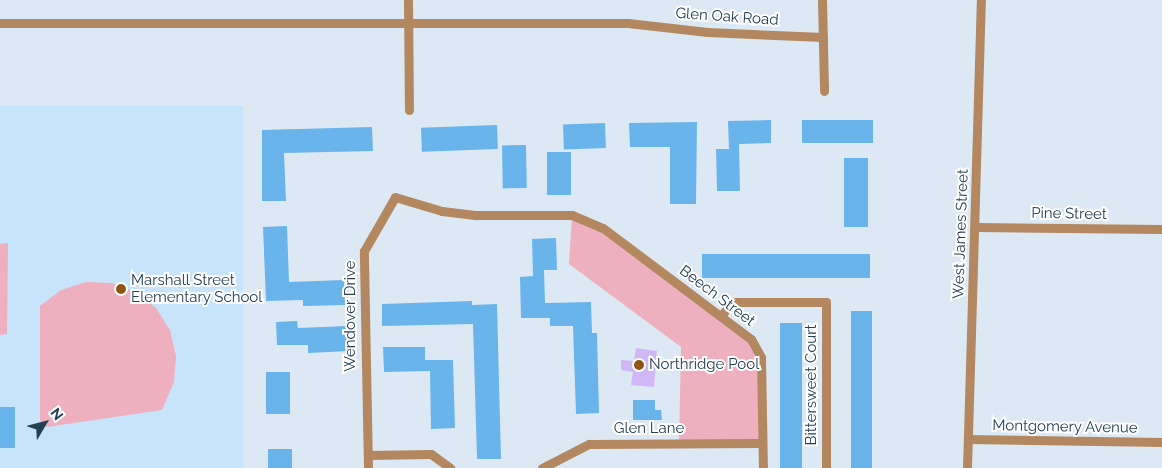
<!DOCTYPE html>
<style>
body{margin:0}
#map{position:relative;width:1162px;height:468px;overflow:hidden;background:#dce9f4;font-family:Raleway,sans-serif}
div>[style]{position:absolute}
.built>*{inset:0;background:#c8e4fb;transform-origin:0 0}
.green>*{inset:0;background:#eeafbf}
.water>*{inset:0;background:#d0b7f5}
.building>*{inset:0;background:#69b4eb;transform-origin:0 0}
.street>*{height:9px;margin:-4.5px;padding:0 4.5px;transform-origin:4.5px;border-radius:4.5px;background:#b38760}
.dots>*{width:14px;height:14px;translate:-50% -50%;box-sizing:border-box;border:2px solid #fff;border-radius:50%}
span{translate:-50% -50%;white-space:nowrap;text-align:center;line-height:1.15;-webkit-text-stroke:4px #fff;paint-order:stroke}
.street-label{font-size:15px;color:#244055}
.poi-label{font-size:15px;color:#244055}
.left{translate:0 -50%;text-align:left}
.north{position:absolute;left:20px;top:398px;width:50px;height:50px;-webkit-text-stroke:4px #fff;paint-order:stroke;rotate:53deg;font-size:14px;font-weight:700;line-height:20px;text-align:center;color:#244055}
.north::after{content:'';display:block;margin:auto;width:18px;height:22px;background:#244055;clip-path:polygon(50% 0,100% 100%,50% 72%,0 100%)}
</style>
<div id="map">
<div class="built">
<i style="left:243px;top:106px;width:362px;height:243px;rotate:90deg"></i>
</div>
<div class="green">
<i style="clip-path:polygon(572px 215px,603px 228px,751px 339px,761px 357px,762px 443px,679px 443px,681px 347px,569px 264px)"></i>
<i style="clip-path:polygon(8px 243px,7px 334px,0 335px,0 244px)"></i>
<i style="clip-path:polygon(86px 282px,112px 283px,136px 292px,156px 308px,170px 330px,176px 356px,174px 382px,162px 410px,47px 427px,40px 421px,40px 306px,61px 290px)"></i>
</div>
<div class="water">
<i style="clip-path:polygon(636px 348px,657px 351px,654px 387px,631px 385px,633px 372px,621px 370px,621px 360px,634px 361px)"></i>
</div>
<div class="building">
<i style="clip-path:polygon(771px 120px,771px 143px,739px 144px,740px 191px,717px 191px,716px 149px,729px 149px,728px 121px)"></i>
<i style="left:802px;top:120px;width:71px;height:23px"></i>
<i style="clip-path:polygon(697px 122px,696px 204px,670px 204px,670px 147px,630px 147px,629px 123px)"></i>
<i style="left:605px;top:123px;width:25px;height:42px;rotate:88deg"></i>
<i style="left:497px;top:125px;width:24px;height:76px;rotate:88deg"></i>
<i style="clip-path:polygon(372px 127px,373px 151px,284px 153px,286px 201px,262px 201px,262px 130px)"></i>
<i style="left:526px;top:145px;width:43px;height:24px;rotate:89deg"></i>
<i style="left:547px;top:152px;width:24px;height:43px"></i>
<i style="left:844px;top:158px;width:24px;height:69px"></i>
<i style="clip-path:polygon(287px 226px,289px 282px,344px 280px,345px 305px,303px 306px,303px 300px,266px 301px,263px 227px)"></i>
<i style="clip-path:polygon(556px 238px,557px 270px,544px 270px,545px 303px,591px 302px,592px 333px,597px 333px,599px 413px,576px 414px,573px 326px,550px 326px,550px 318px,521px 318px,520px 277px,533px 276px,532px 239px)"></i>
<i style="left:702px;top:254px;width:168px;height:24px"></i>
<i style="clip-path:polygon(472px 301px,472px 305px,497px 304px,501px 459px,477px 459px,473px 324px,382px 326px,382px 304px)"></i>
<i style="left:872px;top:311px;width:157px;height:21px;rotate:90deg"></i>
<i style="clip-path:polygon(297px 321px,298px 328px,348px 326px,349px 351px,308px 353px,308px 345px,277px 345px,276px 322px)"></i>
<i style="left:780px;top:323px;width:22px;height:145px"></i>
<i style="clip-path:polygon(383px 347px,425px 347px,425px 360px,453px 360px,455px 428px,431px 429px,430px 371px,384px 372px)"></i>
<i style="left:266px;top:372px;width:24px;height:42px"></i>
<i style="clip-path:polygon(633px 400px,655px 400px,655px 410px,661px 410px,662px 420px,633px 420px)"></i>
<i style="left:0;top:407px;width:15px;height:41px"></i>
<i style="left:292px;top:449px;width:19px;height:24px;rotate:90deg"></i>
</div>
<div class="street">
<i style="left:408px;top:0;width:110px;rotate:89.5deg"></i>
<i style="left:822px;top:0;width:91px;rotate:88.7deg"></i>
<i style="left:0;top:23px;width:628px"></i>
<i style="left:628px;top:23px;width:80px;rotate:6.5deg"></i>
<i style="left:707px;top:32px;width:116px;rotate:2.5deg"></i>
<i style="left:976px;top:227px;width:186px;rotate:0.6deg"></i>
<i style="left:721px;top:316px;width:18px;rotate:-52deg"></i>
<i style="left:732px;top:302px;width:94px"></i>
<i style="left:826px;top:302px;width:166px;rotate:90deg"></i>
<i style="left:968px;top:439px;width:194px;rotate:0.9deg"></i>
<i style="left:368px;top:455px;width:63px;rotate:-0.9deg"></i>
<i style="left:431px;top:454px;width:24px;rotate:36deg"></i>
<i style="left:368px;top:468px;width:217px;rotate:-91.1deg"></i>
<i style="left:364px;top:251px;width:62px;rotate:-60.1deg"></i>
<i style="left:395px;top:197px;width:49px;rotate:16.6deg"></i>
<i style="left:442px;top:211px;width:35px;rotate:7deg"></i>
<i style="left:477px;top:215px;width:95px"></i>
<i style="left:572px;top:215px;width:34px;rotate:23deg"></i>
<i style="left:603px;top:228px;width:185px;rotate:36.9deg"></i>
<i style="left:751px;top:339px;width:21px;rotate:61deg"></i>
<i style="left:761px;top:357px;width:111px;rotate:89deg"></i>
<i style="left:542px;top:468px;width:53px;rotate:-27.1deg"></i>
<i style="left:589px;top:444px;width:173px;rotate:-0.3deg"></i>
<i style="left:967px;top:468px;width:468px;rotate:-88.3deg"></i>
</div>
<div class="dots">
<i style="left:121px;top:289px;background:#905513"></i>
<i style="left:639px;top:365px;background:#905513"></i>
</div>
<div class="street-label">
<span style="left:727px;top:17px;rotate:4deg">Glen Oak Road</span>
<span style="left:1069px;top:214px;rotate:1deg">Pine Street</span>
<span style="left:961px;top:234px;rotate:-88deg">West James Street</span>
<span style="left:717px;top:296px;rotate:37deg">Beech Street</span>
<span style="left:351px;top:316px;rotate:-90deg">Wendover Drive</span>
<span style="left:812px;top:385px;rotate:-90deg">Bittersweet Court</span>
<span style="left:1065px;top:427px;rotate:1deg">Montgomery Avenue</span>
<span style="left:649px;top:429px">Glen Lane</span>
</div>
<div class="poi-label">
<span class="left" style="left:131px;top:289px">Marshall Street<br>Elementary School</span>
<span class="left" style="left:649px;top:365px">Northridge Pool</span>
</div>
<div class="north">N</div>
</div>
